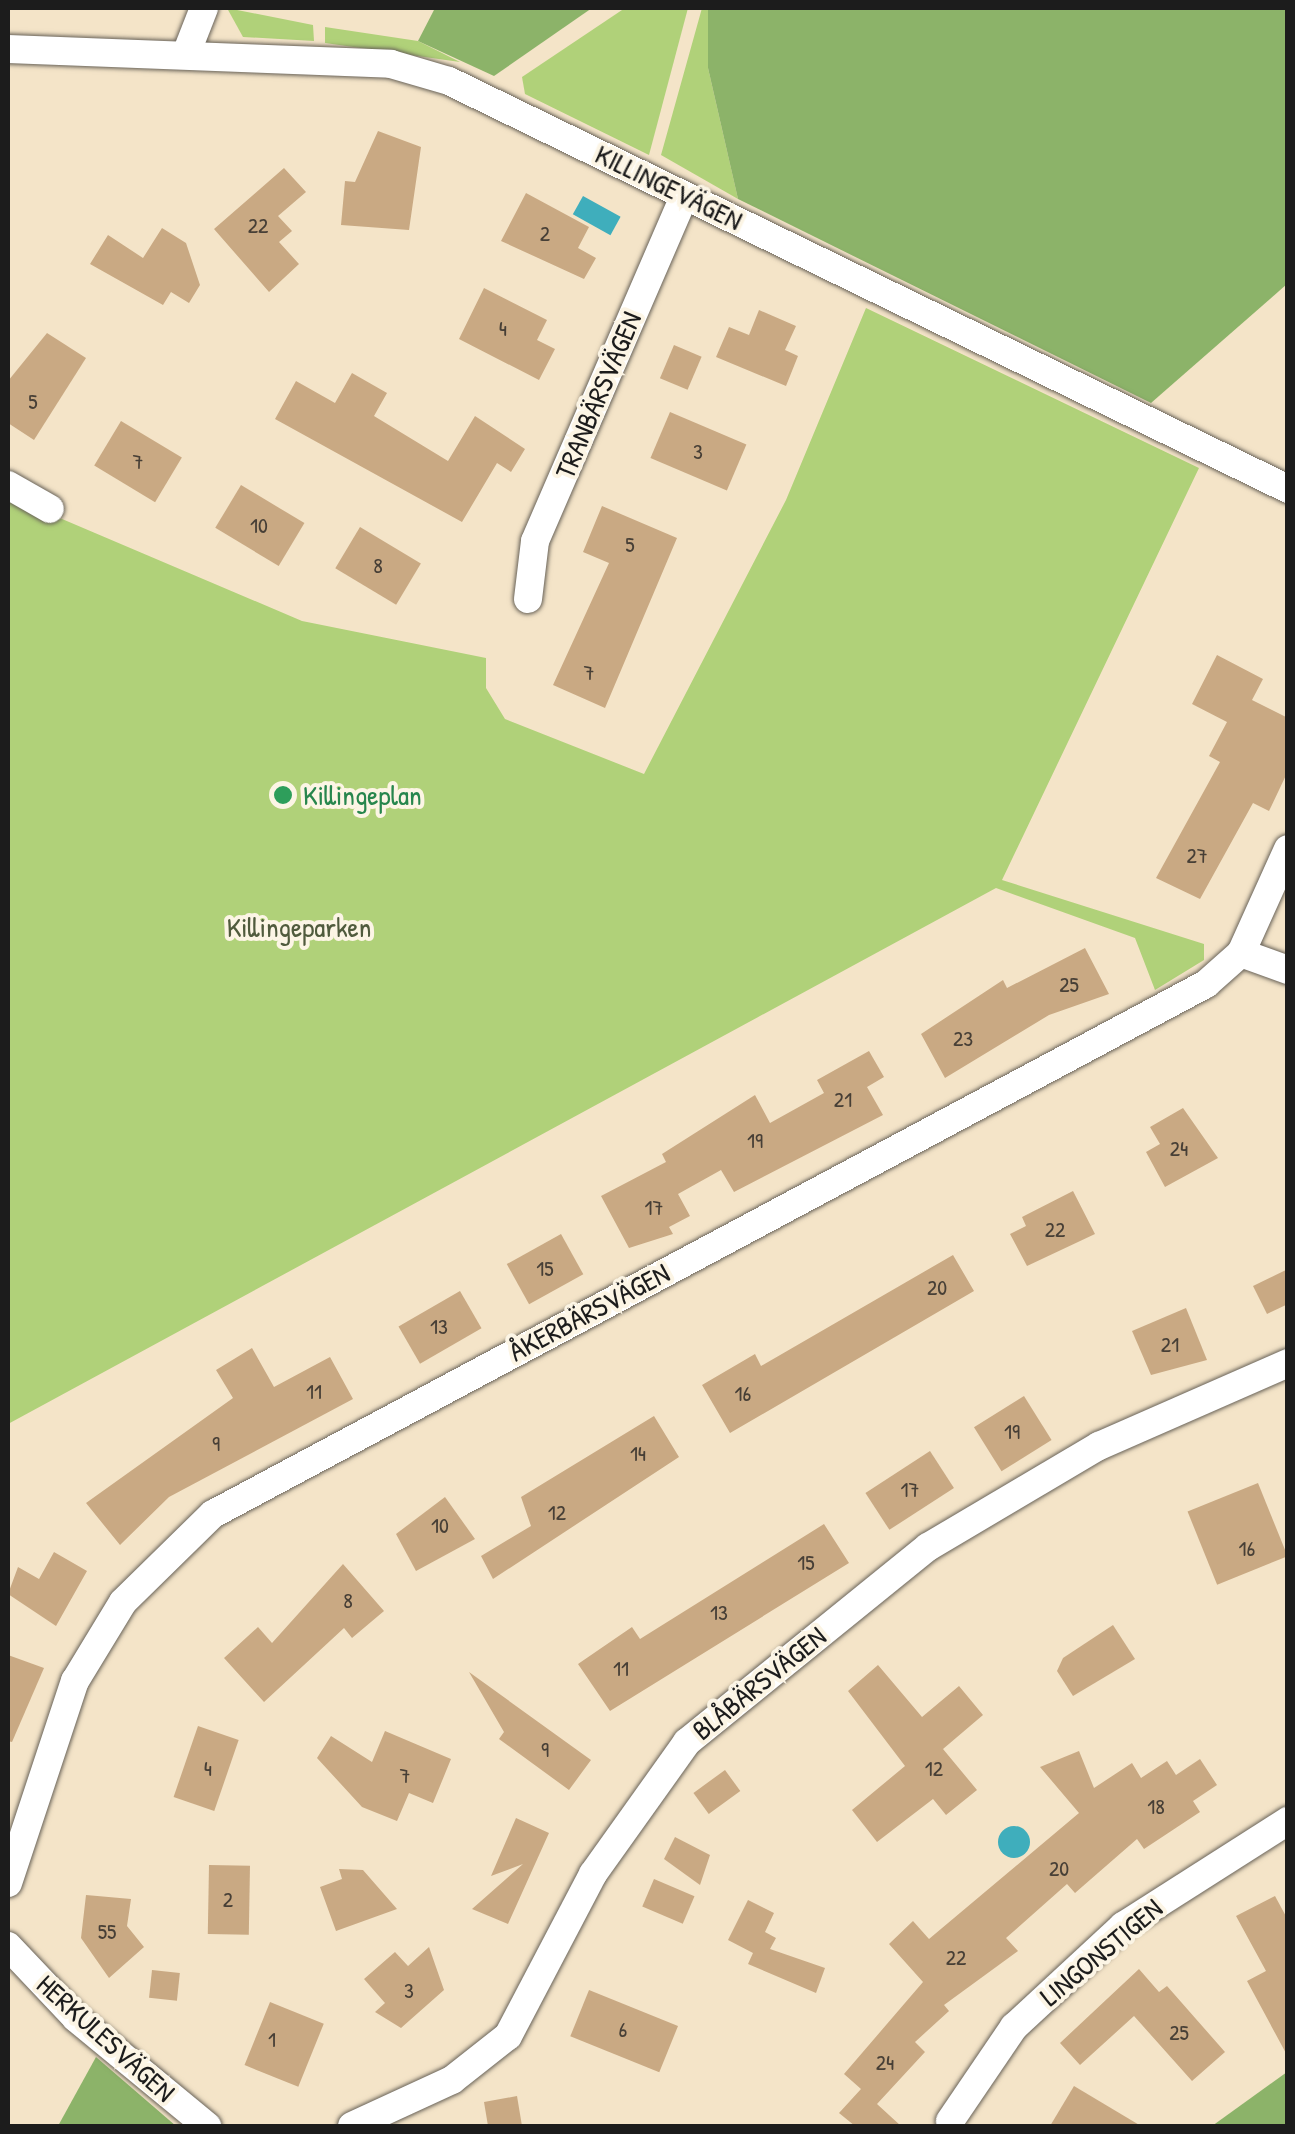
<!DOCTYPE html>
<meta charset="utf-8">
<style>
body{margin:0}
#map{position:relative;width:1295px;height:2134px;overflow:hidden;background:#f4e4c8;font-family:"Patrick Hand",sans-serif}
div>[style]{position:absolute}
.green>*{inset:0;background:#b0d179}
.forest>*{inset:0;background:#8cb369}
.water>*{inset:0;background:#3faebc;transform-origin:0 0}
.round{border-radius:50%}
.building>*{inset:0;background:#c9a983;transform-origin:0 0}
.roads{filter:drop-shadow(0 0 2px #686258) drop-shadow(0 0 2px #686258)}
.minor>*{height:28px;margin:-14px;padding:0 14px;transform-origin:14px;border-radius:14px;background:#fff}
.dots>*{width:28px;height:28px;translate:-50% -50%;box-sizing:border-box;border:5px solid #fcf5e5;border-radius:50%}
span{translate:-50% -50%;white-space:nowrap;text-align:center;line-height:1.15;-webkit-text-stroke:8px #fcf5e5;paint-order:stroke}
.number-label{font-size:22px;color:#473f36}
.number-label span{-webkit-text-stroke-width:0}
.street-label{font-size:28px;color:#1c1c1c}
.leisure-label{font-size:28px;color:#27864d}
.left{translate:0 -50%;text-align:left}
.park-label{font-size:28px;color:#505b3d}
.frame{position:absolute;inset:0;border:10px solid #1c1c1c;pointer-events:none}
</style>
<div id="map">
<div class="green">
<i style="clip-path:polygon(227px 8px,313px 25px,314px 41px,243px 37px)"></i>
<i style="clip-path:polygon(625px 8px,688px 8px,649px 155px,525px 94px,522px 77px)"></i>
<i style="clip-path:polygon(702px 8px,709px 8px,708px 68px,738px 199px,661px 155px)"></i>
<i style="clip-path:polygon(325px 27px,418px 41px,460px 62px,325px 43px)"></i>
<i style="clip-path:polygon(866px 308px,1199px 468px,1002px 880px,1204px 944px,1204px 960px,1155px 990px,1135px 938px,996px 888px,8px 1424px,8px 496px,302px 621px,486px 658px,486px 688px,505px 719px,644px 774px,786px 500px)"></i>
</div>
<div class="forest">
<i style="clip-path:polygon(435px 8px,592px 8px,494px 76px,418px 41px)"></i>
<i style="clip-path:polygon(708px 8px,1287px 8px,1287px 284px,1151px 403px,738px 199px,708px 68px)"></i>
<i style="clip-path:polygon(96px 2057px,176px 2126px,58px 2126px)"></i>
<i style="clip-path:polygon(1287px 2072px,1287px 2126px,1212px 2126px)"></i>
</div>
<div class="water">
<i style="left:583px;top:196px;width:43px;height:21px;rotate:29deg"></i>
<i class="round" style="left:998px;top:1826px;width:32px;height:32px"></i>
</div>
<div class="building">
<i style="clip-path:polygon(378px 131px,421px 147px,409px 230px,341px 225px,345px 181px,355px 182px)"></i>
<i style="clip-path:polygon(284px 168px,306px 192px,278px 216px,292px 231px,279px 242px,299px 264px,269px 292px,214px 229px)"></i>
<i style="clip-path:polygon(526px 193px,589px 227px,578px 248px,596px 258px,584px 279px,501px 241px)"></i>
<i style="clip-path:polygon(162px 228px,186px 243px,200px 285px,189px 303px,171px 292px,163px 305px,90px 264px,108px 235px,143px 258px)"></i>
<i style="clip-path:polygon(484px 288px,547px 320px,537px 340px,555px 349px,539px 380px,459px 339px)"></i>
<i style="clip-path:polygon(759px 310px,796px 326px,785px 350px,798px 356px,786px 386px,716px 357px,729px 327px,749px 335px)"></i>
<i style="clip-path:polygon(47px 333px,86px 358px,34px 440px,8px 423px,8px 381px)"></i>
<i style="left:674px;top:345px;width:30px;height:36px;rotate:23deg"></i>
<i style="clip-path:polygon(352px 373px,387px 393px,374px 416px,448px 461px,475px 416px,525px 449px,511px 472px,497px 463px,462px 522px,275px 419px,296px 381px,335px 403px)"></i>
<i style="left:670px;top:412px;width:83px;height:50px;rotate:23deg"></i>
<i style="left:121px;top:421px;width:71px;height:52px;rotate:31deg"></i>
<i style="left:241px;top:485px;width:74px;height:50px;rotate:31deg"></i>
<i style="clip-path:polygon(602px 506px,677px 538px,605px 708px,553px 685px,609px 563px,583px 552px)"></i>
<i style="left:360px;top:527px;width:71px;height:48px;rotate:31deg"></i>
<i style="clip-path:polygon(1217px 655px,1263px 679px,1252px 700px,1288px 718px,1288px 771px,1269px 811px,1253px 803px,1200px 899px,1156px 878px,1220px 762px,1209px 756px,1227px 722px,1192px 704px)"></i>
<i style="clip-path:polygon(1085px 948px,1109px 994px,1049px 1015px,945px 1078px,921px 1034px,1003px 980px,1007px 988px)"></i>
<i style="clip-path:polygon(869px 1051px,884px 1077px,867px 1087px,883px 1115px,734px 1192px,721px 1170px,678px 1194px,690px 1216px,669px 1227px,673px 1234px,629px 1248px,601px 1196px,666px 1162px,662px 1154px,755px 1095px,770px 1123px,824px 1093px,817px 1080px)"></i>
<i style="clip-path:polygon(1183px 1108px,1218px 1158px,1165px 1187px,1146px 1152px,1160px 1144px,1150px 1127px)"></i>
<i style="clip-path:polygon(1073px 1191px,1095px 1234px,1027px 1266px,1010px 1234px,1026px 1226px,1022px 1217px)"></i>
<i style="left:561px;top:1234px;width:46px;height:62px;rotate:61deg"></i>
<i style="clip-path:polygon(953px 1255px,974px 1291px,730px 1433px,702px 1385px,755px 1354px,761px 1366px)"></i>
<i style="clip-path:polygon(1288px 1269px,1288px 1304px,1267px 1314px,1253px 1286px)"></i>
<i style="left:460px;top:1291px;width:43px;height:71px;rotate:60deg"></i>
<i style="clip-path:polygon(1186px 1308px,1207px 1360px,1151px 1375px,1132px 1331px)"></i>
<i style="clip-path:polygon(252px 1348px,274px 1387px,330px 1357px,353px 1399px,169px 1497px,120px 1545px,86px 1503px,233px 1398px,216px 1370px)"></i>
<i style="left:1024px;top:1396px;width:52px;height:59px;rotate:58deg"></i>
<i style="clip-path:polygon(654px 1416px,679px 1457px,493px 1579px,481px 1556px,531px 1526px,521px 1497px)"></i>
<i style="left:930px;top:1451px;width:44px;height:77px;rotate:57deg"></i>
<i style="left:1258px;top:1483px;width:79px;height:76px;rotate:68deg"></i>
<i style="clip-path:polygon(445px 1497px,475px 1539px,416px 1571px,396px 1534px)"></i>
<i style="clip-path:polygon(824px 1524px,849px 1563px,610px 1711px,578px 1664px,632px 1627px,640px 1639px)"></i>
<i style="clip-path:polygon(54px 1552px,87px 1571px,56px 1626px,8px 1594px,18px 1567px,39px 1579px)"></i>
<i style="clip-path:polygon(343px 1564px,384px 1611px,352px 1638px,344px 1628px,264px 1702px,224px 1658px,258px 1627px,272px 1643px)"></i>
<i style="clip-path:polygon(1113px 1625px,1135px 1659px,1073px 1696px,1057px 1671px,1063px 1658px)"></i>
<i style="clip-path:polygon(8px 1655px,44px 1668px,12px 1742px,8px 1741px)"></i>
<i style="clip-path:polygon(878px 1665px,922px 1717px,959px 1686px,983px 1715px,943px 1749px,977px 1790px,946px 1815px,933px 1799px,877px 1842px,852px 1810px,905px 1766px,848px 1691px)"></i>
<i style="clip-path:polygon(469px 1672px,591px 1760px,569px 1790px,499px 1739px,504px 1732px)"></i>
<i style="left:198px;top:1726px;width:43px;height:75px;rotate:19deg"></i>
<i style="clip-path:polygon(385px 1731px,451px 1759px,433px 1803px,409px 1793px,397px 1821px,362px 1807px,317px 1758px,331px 1736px,372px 1762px)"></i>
<i style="clip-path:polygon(1079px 1751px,1094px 1788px,1132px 1763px,1141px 1778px,1167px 1761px,1176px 1775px,1200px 1759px,1217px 1785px,1193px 1801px,1200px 1812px,1144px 1849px,1137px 1839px,1075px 1893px,1067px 1884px,1006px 1938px,1018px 1951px,944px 2005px,949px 2011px,915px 2042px,925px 2052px,877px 2104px,901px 2126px,855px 2126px,839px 2113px,861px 2089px,844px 2074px,923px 1982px,889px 1944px,913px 1921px,929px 1939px,1079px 1813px,1040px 1767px)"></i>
<i style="left:725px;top:1770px;width:26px;height:39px;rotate:54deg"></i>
<i style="clip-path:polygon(516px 1818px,549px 1833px,508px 1924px,472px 1909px,523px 1864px,491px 1876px)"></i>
<i style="clip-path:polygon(675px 1837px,710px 1855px,700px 1885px,664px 1859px)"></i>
<i style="left:209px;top:1865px;width:41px;height:69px;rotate:1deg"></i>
<i style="clip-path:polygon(339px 1869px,363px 1870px,397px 1909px,336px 1931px,320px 1887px,342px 1879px)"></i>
<i style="left:654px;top:1879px;width:44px;height:30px;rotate:23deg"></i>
<i style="clip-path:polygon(86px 1895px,131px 1899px,127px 1926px,144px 1947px,109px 1978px,81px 1938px)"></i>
<i style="clip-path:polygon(1275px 1896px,1288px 1920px,1288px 2057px,1247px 1981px,1266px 1971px,1236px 1916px)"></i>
<i style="clip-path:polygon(748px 1900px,774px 1913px,765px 1932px,776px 1938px,770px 1949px,825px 1968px,816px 1993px,748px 1964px,753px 1953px,728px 1940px)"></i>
<i style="clip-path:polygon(429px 1947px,444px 1990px,401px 2028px,375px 2012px,385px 2003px,364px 1979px,395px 1952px,408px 1966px)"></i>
<i style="clip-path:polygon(1139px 1969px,1159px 1992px,1167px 1986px,1225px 2052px,1192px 2081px,1134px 2016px,1080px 2065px,1060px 2043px)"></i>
<i style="left:152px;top:1970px;width:28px;height:28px;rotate:6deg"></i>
<i style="left:589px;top:1990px;width:96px;height:50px;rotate:22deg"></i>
<i style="left:270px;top:2002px;width:58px;height:68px;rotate:22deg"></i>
<i style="clip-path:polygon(1074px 2086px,1141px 2126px,1050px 2126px)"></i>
<i style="clip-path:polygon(517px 2096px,522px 2126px,488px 2126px,484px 2102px)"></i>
</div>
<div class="roads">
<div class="minor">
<i style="left:8px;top:49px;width:383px;rotate:2.2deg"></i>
<i style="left:391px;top:64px;width:60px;rotate:16.3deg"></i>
<i style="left:449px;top:81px;width:933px;rotate:25.93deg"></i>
<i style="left:186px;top:54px;width:49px;rotate:-68.6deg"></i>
<i style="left:8px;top:485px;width:48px;rotate:29.7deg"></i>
<i style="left:528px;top:599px;width:58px;rotate:-83.1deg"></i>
<i style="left:535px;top:541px;width:376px;rotate:-66.6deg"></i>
<i style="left:1241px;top:953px;width:50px;rotate:19.9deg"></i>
<i style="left:8px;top:1883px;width:213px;rotate:-71.7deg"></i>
<i style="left:75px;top:1681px;width:92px;rotate:-58.7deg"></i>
<i style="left:123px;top:1602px;width:126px;rotate:-44.4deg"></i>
<i style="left:213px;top:1514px;width:1126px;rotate:-28.09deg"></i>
<i style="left:1206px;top:984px;width:47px;rotate:-41.5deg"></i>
<i style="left:1241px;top:953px;width:114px;rotate:-65.7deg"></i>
<i style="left:8px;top:1946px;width:99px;rotate:46.6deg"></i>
<i style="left:76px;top:2018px;width:170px;rotate:39.5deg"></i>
<i style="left:950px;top:2121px;width:114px;rotate:-55.8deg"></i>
<i style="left:1014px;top:2027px;width:149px;rotate:-42.8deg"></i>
<i style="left:1123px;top:1926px;width:196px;rotate:-32.5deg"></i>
<i style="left:352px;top:2126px;width:110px;rotate:-24.7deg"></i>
<i style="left:452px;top:2080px;width:71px;rotate:-38.2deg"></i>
<i style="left:508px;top:2036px;width:183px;rotate:-62.3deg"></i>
<i style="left:593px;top:1874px;width:162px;rotate:-54.5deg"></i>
<i style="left:687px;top:1742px;width:310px;rotate:-39deg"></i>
<i style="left:928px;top:1547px;width:199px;rotate:-30.6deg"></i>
<i style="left:1099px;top:1446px;width:206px;rotate:-23.7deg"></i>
</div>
</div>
<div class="dots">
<i style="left:283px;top:795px;background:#2e9e5b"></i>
</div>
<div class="number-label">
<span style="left:258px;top:226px">22</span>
<span style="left:545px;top:234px">2</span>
<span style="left:503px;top:329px">4</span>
<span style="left:33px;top:402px">5</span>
<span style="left:698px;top:452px">3</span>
<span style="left:138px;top:462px">7</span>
<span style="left:259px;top:526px">10</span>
<span style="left:630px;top:545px">5</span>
<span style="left:378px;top:566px">8</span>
<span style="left:589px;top:673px">7</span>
<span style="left:1197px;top:856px">27</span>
<span style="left:1069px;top:985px">25</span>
<span style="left:963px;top:1039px">23</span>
<span style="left:843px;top:1100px">21</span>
<span style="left:755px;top:1141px">19</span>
<span style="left:1179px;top:1149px">24</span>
<span style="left:654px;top:1208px">17</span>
<span style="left:1055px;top:1230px">22</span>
<span style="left:545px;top:1269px">15</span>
<span style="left:937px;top:1288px">20</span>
<span style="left:439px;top:1327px">13</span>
<span style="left:1170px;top:1345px">21</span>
<span style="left:314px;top:1392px">11</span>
<span style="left:743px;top:1394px">16</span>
<span style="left:1012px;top:1432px">19</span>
<span style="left:216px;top:1444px">9</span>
<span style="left:638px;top:1454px">14</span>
<span style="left:910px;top:1490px">17</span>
<span style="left:557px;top:1513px">12</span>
<span style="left:440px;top:1526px">10</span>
<span style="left:1247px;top:1549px">16</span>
<span style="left:806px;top:1563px">15</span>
<span style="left:348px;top:1601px">8</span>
<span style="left:719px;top:1613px">13</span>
<span style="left:621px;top:1669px">11</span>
<span style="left:545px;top:1750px">9</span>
<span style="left:208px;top:1769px">4</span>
<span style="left:934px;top:1769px">12</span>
<span style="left:405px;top:1776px">7</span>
<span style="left:1156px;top:1807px">18</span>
<span style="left:1059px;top:1869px">20</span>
<span style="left:228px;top:1900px">2</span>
<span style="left:107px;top:1932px">55</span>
<span style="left:956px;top:1958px">22</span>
<span style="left:409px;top:1991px">3</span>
<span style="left:623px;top:2030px">6</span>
<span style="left:1179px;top:2033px">25</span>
<span style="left:272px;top:2040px">1</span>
<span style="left:885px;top:2063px">24</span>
</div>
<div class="street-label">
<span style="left:669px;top:187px;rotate:26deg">KILLINGEVÄGEN</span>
<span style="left:598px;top:395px;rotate:-67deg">TRANBÄRSVÄGEN</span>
<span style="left:589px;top:1312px;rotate:-28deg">ÅKERBÄRSVÄGEN</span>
<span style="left:759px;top:1683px;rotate:-39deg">BLÅBÄRSVÄGEN</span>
<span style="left:1101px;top:1952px;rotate:-40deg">LINGONSTIGEN</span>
<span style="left:106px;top:2038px;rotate:42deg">HERKULESVÄGEN</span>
</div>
<div class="leisure-label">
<span class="left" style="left:303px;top:795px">Killingeplan</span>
</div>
<div class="park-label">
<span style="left:299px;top:927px">Killingeparken</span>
</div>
<div class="frame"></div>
</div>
